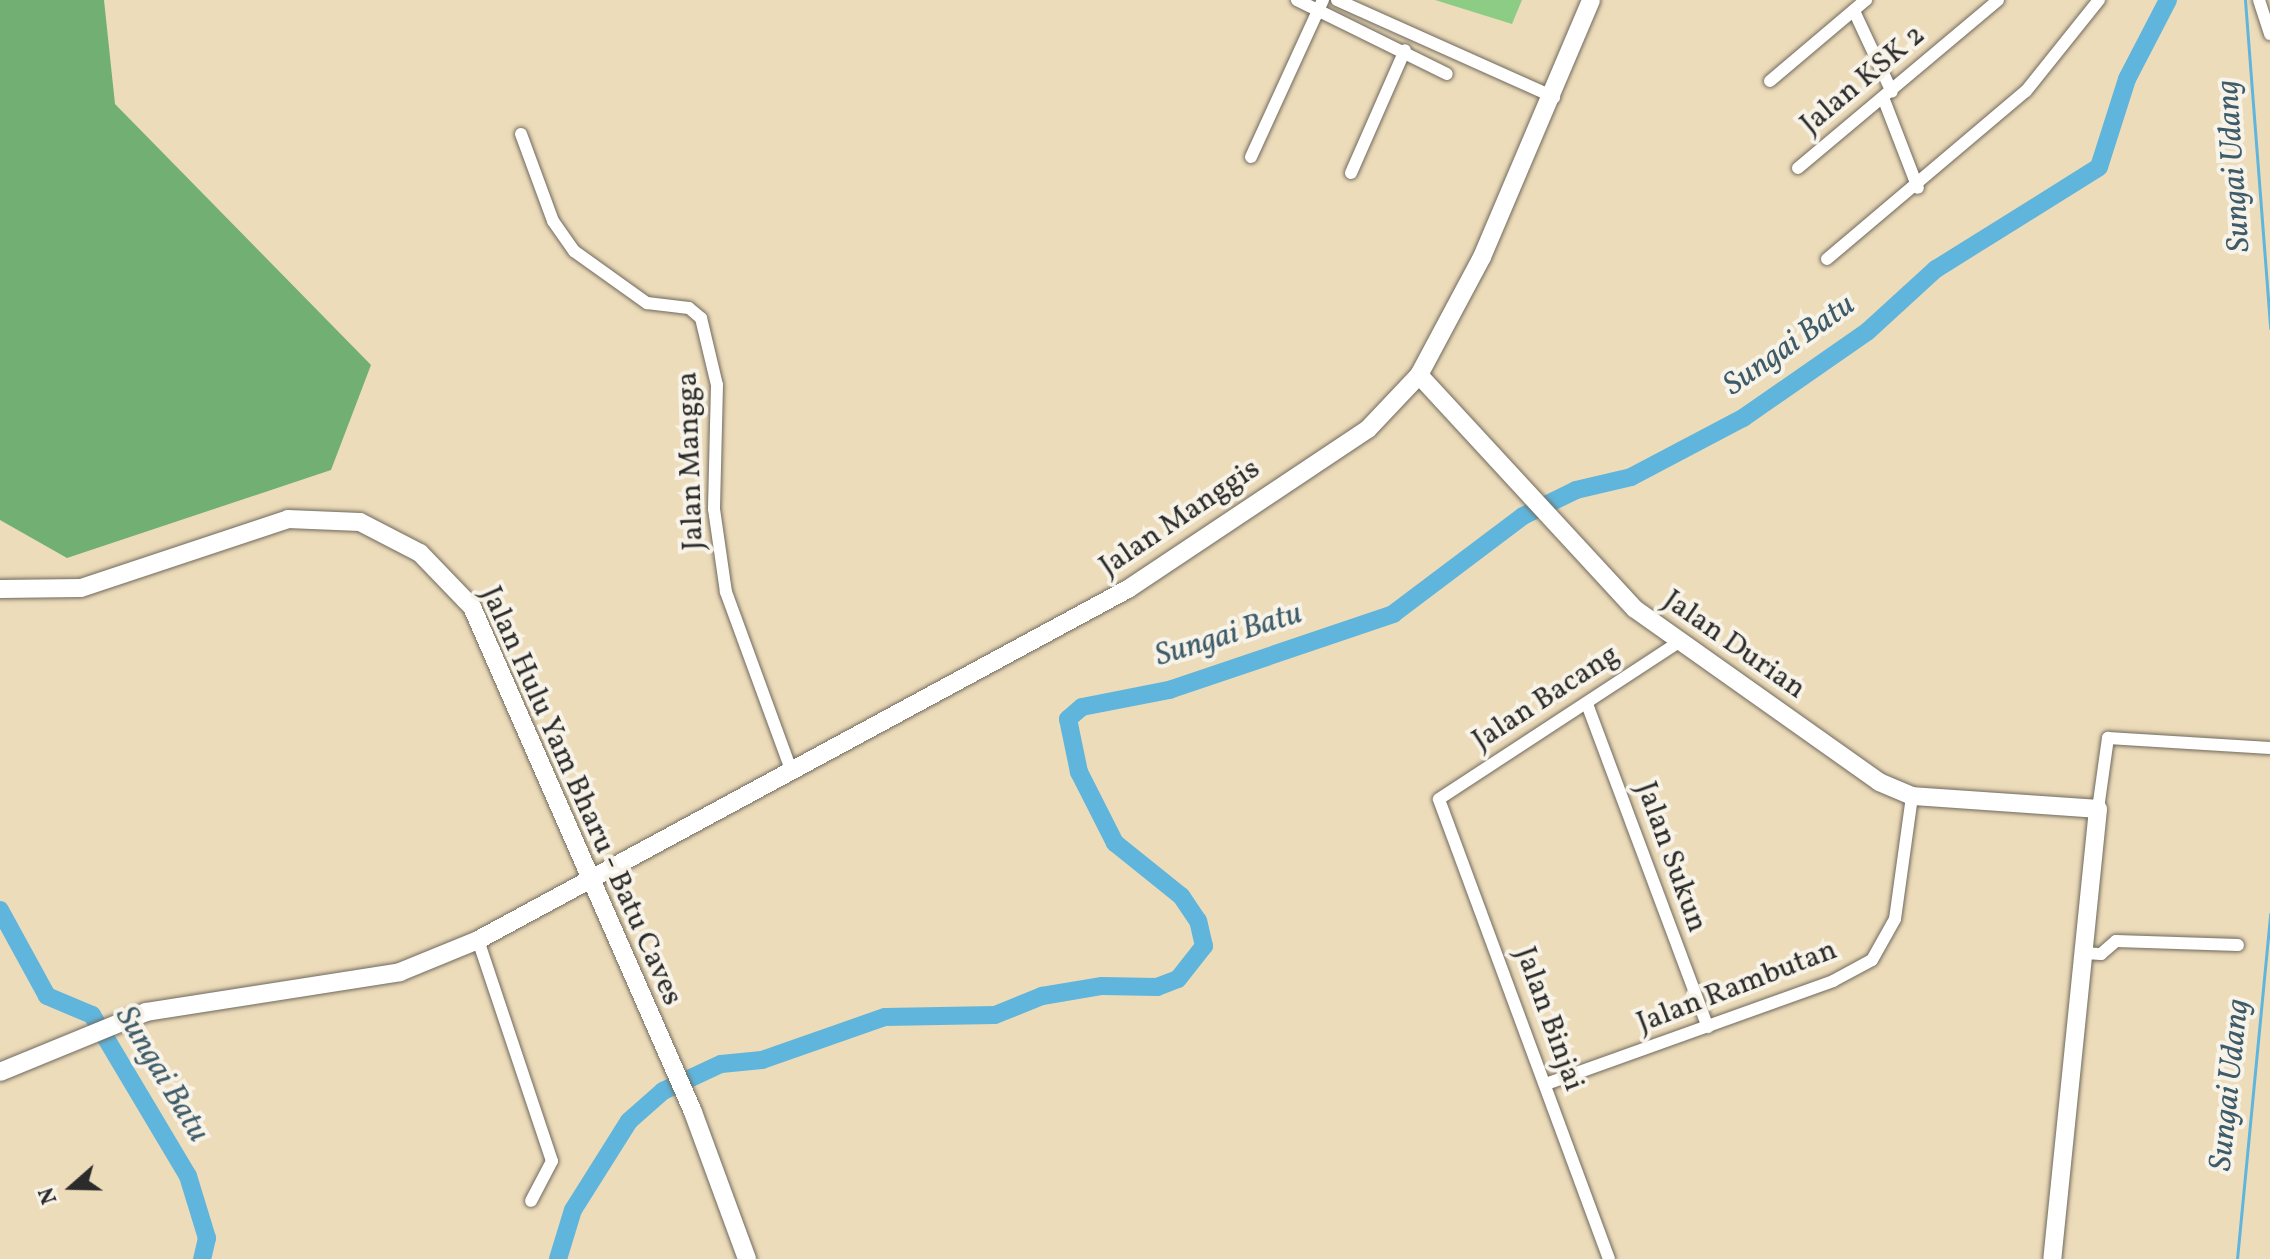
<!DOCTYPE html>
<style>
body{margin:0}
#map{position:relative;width:2270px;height:1259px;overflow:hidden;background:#eddcba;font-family:Vollkorn,serif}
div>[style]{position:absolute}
.green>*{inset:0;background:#8ccc84}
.forest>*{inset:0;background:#71b072}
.stream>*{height:3px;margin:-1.5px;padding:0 1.5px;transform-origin:1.5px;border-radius:1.5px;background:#60b5dc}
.river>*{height:18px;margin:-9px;padding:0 9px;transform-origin:9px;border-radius:9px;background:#60b5dc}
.roads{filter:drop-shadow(0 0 2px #6f695d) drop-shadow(0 0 2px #6f695d)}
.street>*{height:12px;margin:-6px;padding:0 6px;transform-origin:6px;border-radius:6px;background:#fff}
.secondary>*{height:18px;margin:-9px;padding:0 9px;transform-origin:9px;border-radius:9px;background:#fff}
span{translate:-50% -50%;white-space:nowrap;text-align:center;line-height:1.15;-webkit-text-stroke:8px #f7f3e8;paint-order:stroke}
.street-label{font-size:30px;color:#2b2b2b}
.water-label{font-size:32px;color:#3e5b69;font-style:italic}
.north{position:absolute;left:32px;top:1147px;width:80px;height:80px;-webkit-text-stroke:6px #f7f3e8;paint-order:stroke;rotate:250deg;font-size:22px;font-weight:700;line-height:32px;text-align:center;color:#2b2b2b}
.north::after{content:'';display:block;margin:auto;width:28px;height:36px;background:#2b2b2b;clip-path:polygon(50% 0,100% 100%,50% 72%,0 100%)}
</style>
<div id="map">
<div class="green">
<i style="clip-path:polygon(1435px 0,1522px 0,1512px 24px)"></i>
</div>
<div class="forest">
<i style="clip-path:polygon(0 0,104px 0,115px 104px,371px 365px,331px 470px,67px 558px,0 520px)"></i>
</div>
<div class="stream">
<i style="left:2245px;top:0;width:329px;rotate:85.6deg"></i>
<i style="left:2237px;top:1259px;width:347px;rotate:-84.5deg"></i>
</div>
<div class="river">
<i style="left:0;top:910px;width:98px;rotate:61.3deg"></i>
<i style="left:47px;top:996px;width:49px;rotate:22.9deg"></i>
<i style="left:92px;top:1015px;width:187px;rotate:59.2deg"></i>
<i style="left:188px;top:1176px;width:65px;rotate:73deg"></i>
<i style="left:207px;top:1238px;width:22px;rotate:103deg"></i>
<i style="left:558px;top:1259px;width:51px;rotate:-73deg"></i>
<i style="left:573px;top:1210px;width:105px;rotate:-57.8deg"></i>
<i style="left:629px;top:1121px;width:45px;rotate:-41.4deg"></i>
<i style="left:663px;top:1091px;width:64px;rotate:-25deg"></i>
<i style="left:721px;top:1064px;width:41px;rotate:-5.6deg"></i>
<i style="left:762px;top:1060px;width:130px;rotate:-19.3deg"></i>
<i style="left:885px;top:1017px;width:110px;rotate:-1deg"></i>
<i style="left:995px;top:1015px;width:51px;rotate:-22deg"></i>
<i style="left:1042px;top:996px;width:61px;rotate:-9.5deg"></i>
<i style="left:1102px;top:986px;width:55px;rotate:1deg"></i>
<i style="left:1157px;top:987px;width:22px;rotate:-21deg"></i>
<i style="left:1178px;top:979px;width:42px;rotate:-51.8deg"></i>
<i style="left:1204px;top:946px;width:26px;rotate:-103deg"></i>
<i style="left:1198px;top:921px;width:30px;rotate:-124deg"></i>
<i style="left:1181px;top:896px;width:85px;rotate:-141.2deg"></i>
<i style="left:1115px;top:843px;width:80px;rotate:-116.9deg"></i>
<i style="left:1079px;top:772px;width:54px;rotate:-101.7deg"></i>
<i style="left:1068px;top:719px;width:18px;rotate:-41deg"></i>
<i style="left:1082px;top:707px;width:89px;rotate:-11.1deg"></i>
<i style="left:1169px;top:690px;width:237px;rotate:-18.7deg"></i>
<i style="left:1393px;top:614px;width:163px;rotate:-37deg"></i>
<i style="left:1523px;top:516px;width:59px;rotate:-26.1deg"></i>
<i style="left:1576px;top:490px;width:57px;rotate:-13.3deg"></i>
<i style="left:1631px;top:477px;width:127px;rotate:-27.8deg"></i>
<i style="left:1743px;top:418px;width:152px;rotate:-34.8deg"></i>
<i style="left:1868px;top:331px;width:92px;rotate:-42.4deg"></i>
<i style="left:1936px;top:269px;width:192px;rotate:-32deg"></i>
<i style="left:2099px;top:167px;width:92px;rotate:-72.3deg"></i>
<i style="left:2127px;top:79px;width:89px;rotate:-62.6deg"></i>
</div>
<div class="roads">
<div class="street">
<i style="left:1297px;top:0;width:167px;rotate:26.3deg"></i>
<i style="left:1337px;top:0;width:238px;rotate:24.1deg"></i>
<i style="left:2259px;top:0;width:36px;rotate:72deg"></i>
<i style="left:1854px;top:11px;width:89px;rotate:64.9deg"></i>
<i style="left:1770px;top:81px;width:126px;rotate:-40.2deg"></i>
<i style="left:1884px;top:100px;width:94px;rotate:68.9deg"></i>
<i style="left:521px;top:134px;width:93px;rotate:69.8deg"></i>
<i style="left:553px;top:221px;width:37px;rotate:55deg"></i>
<i style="left:574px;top:251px;width:90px;rotate:35.5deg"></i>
<i style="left:647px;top:303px;width:42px;rotate:6.8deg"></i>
<i style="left:689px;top:308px;width:16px;rotate:40deg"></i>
<i style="left:701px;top:318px;width:69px;rotate:76.6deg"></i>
<i style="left:717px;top:385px;width:124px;rotate:91.4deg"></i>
<i style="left:714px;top:509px;width:84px;rotate:81.8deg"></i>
<i style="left:726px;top:592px;width:192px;rotate:69.9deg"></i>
<i style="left:1251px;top:157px;width:173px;rotate:-65.4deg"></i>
<i style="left:1798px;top:168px;width:261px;rotate:-40deg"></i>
<i style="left:1351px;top:173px;width:134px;rotate:-66.3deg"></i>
<i style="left:1827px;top:259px;width:260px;rotate:-40.2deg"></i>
<i style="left:2026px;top:91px;width:117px;rotate:-51.3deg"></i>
<i style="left:1587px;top:704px;width:345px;rotate:69.5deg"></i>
<i style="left:2098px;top:809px;width:72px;rotate:-82deg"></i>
<i style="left:2108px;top:738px;width:162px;rotate:3.5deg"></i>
<i style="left:478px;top:940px;width:233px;rotate:71.5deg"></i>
<i style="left:552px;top:1161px;width:45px;rotate:117.7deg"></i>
<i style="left:2085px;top:953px;width:16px;rotate:4deg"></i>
<i style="left:2101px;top:954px;width:20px;rotate:-41deg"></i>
<i style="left:2116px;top:941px;width:122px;rotate:1.9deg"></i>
<i style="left:1546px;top:1084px;width:305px;rotate:-19.7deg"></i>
<i style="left:1833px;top:981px;width:44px;rotate:-28.3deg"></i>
<i style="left:1872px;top:960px;width:47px;rotate:-60.7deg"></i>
<i style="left:1895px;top:919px;width:124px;rotate:-82.1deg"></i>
<i style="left:1609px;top:1259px;width:490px;rotate:-110.3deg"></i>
<i style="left:1439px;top:799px;width:288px;rotate:-33.2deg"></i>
</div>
<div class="secondary">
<i style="left:1419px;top:375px;width:318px;rotate:47.3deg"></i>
<i style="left:1635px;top:609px;width:299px;rotate:35.3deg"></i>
<i style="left:1879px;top:782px;width:36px;rotate:23deg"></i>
<i style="left:1912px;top:796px;width:186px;rotate:4deg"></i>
<i style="left:2098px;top:809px;width:452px;rotate:95.8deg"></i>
<i style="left:0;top:589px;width:81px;rotate:-0.7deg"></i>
<i style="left:81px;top:588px;width:218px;rotate:-18.4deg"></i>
<i style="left:288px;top:519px;width:72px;rotate:2.4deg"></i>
<i style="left:360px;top:522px;width:68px;rotate:27.3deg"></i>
<i style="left:420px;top:553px;width:75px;rotate:46.1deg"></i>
<i style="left:472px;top:607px;width:551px;rotate:66.36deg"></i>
<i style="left:693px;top:1112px;width:157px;rotate:69.8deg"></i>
<i style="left:0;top:1072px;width:158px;rotate:-22.3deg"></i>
<i style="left:146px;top:1012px;width:257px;rotate:-8.9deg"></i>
<i style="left:400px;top:972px;width:84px;rotate:-22.3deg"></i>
<i style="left:478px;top:940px;width:739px;rotate:-28.37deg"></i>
<i style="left:1128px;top:589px;width:288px;rotate:-33.7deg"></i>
<i style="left:1368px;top:429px;width:74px;rotate:-46.6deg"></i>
<i style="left:1419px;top:375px;width:134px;rotate:-61.9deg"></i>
<i style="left:1482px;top:257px;width:279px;rotate:-67deg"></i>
</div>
</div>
<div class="street-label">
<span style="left:1863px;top:80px;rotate:-40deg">Jalan KSK 2</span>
<span style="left:691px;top:461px;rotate:-92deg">Jalan Mangga</span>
<span style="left:1180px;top:518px;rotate:-34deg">Jalan Manggis</span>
<span style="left:1734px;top:645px;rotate:35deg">Jalan Durian</span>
<span style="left:1546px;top:698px;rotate:-33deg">Jalan Bacang</span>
<span style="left:581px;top:796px;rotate:66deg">Jalan Hulu Yam Bharu - Batu Caves</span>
<span style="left:1671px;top:857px;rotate:70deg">Jalan Sukun</span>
<span style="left:1737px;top:987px;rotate:-21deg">Jalan Rambutan</span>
<span style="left:1549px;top:1019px;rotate:70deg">Jalan Binjai</span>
</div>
<div class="water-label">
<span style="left:2235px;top:166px;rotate:-94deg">Sungai Udang</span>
<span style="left:1790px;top:346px;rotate:-35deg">Sungai Batu</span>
<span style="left:1229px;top:636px;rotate:-17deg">Sungai Batu</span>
<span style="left:161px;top:1075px;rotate:59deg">Sungai Batu</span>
<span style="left:2231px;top:1085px;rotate:-84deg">Sungai Udang</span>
</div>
<div class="north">N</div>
</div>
